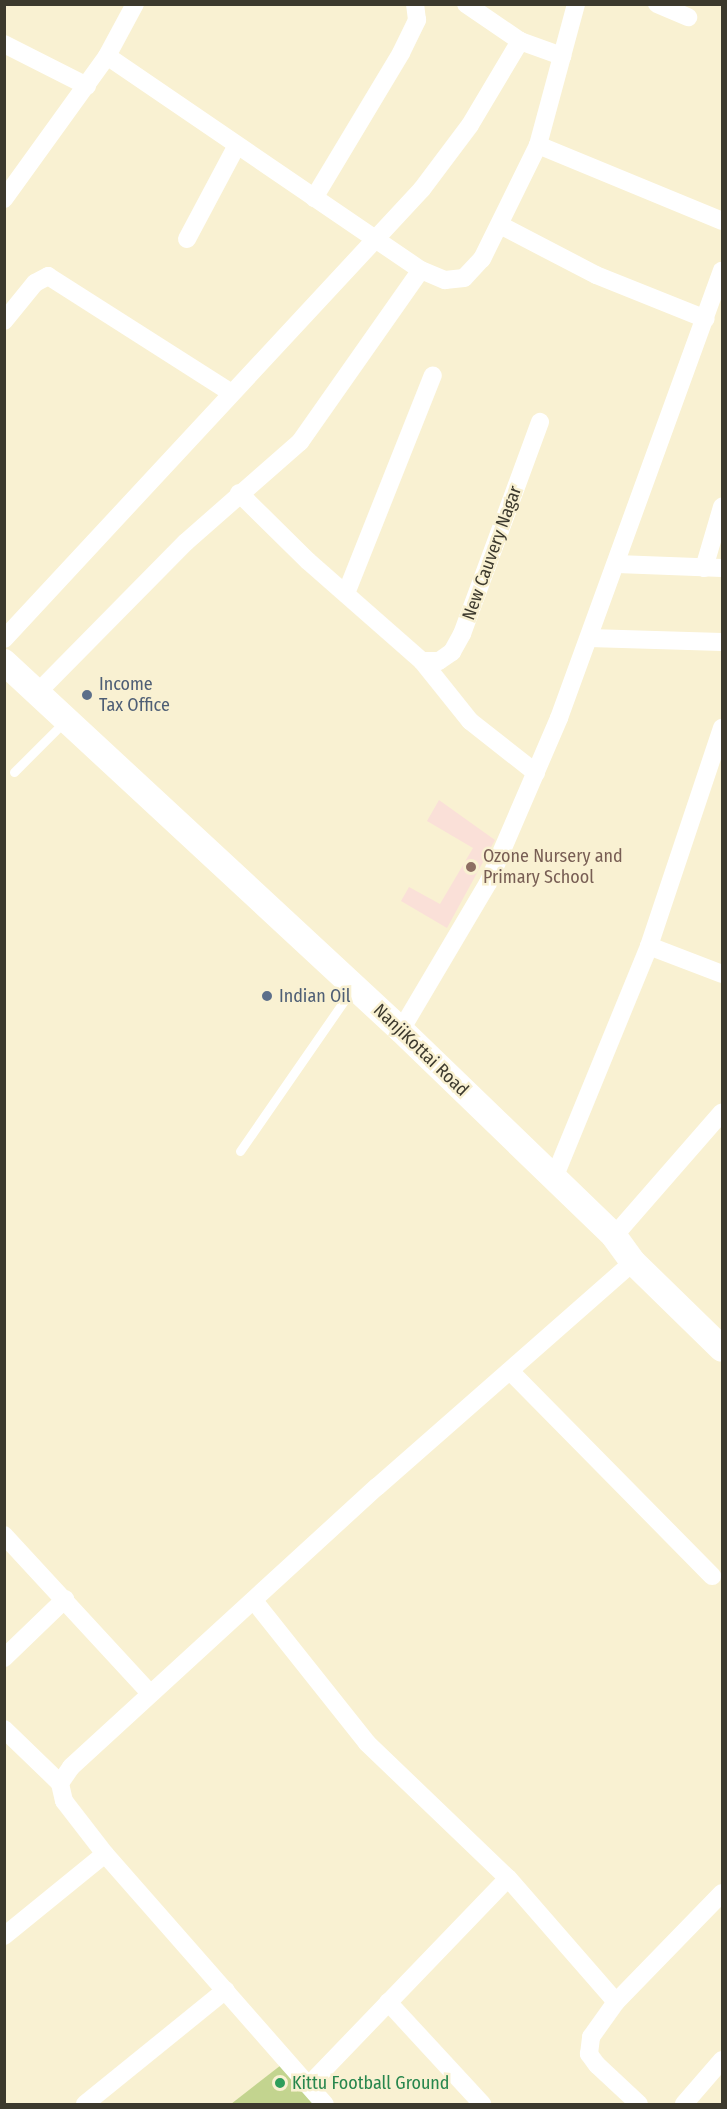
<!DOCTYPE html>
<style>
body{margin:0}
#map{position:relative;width:727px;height:2109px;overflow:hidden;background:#f9f1d2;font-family:"Fira Sans Condensed",sans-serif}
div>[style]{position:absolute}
.education>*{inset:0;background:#fae0d8}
.green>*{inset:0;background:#c3d48f}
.service>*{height:9px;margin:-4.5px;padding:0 4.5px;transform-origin:4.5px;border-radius:4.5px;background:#fff}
.minor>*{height:18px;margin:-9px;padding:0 9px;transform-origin:9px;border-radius:9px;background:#fff}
.secondary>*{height:26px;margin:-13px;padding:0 13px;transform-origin:13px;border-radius:13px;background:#fff}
.dots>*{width:16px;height:16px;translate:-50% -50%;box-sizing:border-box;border:3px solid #f9f1d2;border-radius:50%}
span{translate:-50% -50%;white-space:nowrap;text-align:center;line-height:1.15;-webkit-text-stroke:5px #f9f1d2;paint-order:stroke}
.street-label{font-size:18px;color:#3c392d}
.service-label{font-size:18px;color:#4e5e75}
.left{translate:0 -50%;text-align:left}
.education-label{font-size:18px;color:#785e54}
.leisure-label{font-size:18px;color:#27864d}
.frame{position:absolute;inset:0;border:6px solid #3c392d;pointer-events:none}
</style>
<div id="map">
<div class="education">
<i style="clip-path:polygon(439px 800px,495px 840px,447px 928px,401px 901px,409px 887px,440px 904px,473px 848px,427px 821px)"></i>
</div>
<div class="green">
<i style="clip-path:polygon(285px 2062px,317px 2104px,231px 2104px)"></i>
</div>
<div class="service">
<i style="left:14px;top:772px;width:72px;rotate:-45deg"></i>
<i style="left:240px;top:1151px;width:198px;rotate:-55.3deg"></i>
</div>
<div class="minor">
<i style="left:466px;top:4px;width:65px;rotate:34.4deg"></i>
<i style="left:520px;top:41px;width:45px;rotate:19.7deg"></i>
<i style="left:657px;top:4px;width:34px;rotate:23deg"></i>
<i style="left:4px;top:44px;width:93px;rotate:26.8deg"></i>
<i style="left:107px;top:56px;width:380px;rotate:34.3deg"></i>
<i style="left:421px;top:270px;width:26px;rotate:23deg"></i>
<i style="left:445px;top:280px;width:19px;rotate:-6deg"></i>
<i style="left:464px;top:278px;width:26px;rotate:-47deg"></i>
<i style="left:482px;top:259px;width:127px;rotate:-63.8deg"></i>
<i style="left:538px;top:145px;width:146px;rotate:-74.9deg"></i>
<i style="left:538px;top:145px;width:199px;rotate:22.4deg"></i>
<i style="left:314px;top:198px;width:169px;rotate:-59deg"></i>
<i style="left:401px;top:53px;width:37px;rotate:-64deg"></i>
<i style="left:417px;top:20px;width:16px;rotate:-97deg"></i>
<i style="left:4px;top:199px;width:176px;rotate:-54.2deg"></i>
<i style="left:107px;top:56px;width:59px;rotate:-61.7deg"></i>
<i style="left:500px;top:225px;width:108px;rotate:27.5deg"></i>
<i style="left:596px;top:275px;width:118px;rotate:21.8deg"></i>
<i style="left:187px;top:239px;width:106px;rotate:-62deg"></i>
<i style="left:4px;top:321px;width:49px;rotate:-50.8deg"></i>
<i style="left:35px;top:283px;width:15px;rotate:-28deg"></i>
<i style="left:48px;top:276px;width:216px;rotate:32.5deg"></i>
<i style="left:239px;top:493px;width:97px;rotate:44.6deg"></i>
<i style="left:308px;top:561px;width:152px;rotate:41.3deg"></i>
<i style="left:422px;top:661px;width:77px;rotate:51.3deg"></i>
<i style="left:470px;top:721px;width:84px;rotate:38.2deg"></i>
<i style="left:617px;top:564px;width:105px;rotate:2.2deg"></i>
<i style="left:704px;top:568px;width:64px;rotate:-73.6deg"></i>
<i style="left:347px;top:591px;width:232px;rotate:-68.3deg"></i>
<i style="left:589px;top:638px;width:133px;rotate:1.7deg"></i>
<i style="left:4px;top:639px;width:614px;rotate:-47.11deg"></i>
<i style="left:422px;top:189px;width:80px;rotate:-53.1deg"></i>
<i style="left:470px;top:125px;width:98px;rotate:-59.2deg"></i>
<i style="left:422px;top:661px;width:17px"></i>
<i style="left:439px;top:661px;width:16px;rotate:-35deg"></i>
<i style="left:452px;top:652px;width:21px;rotate:-61deg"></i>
<i style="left:462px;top:634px;width:226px;rotate:-69.8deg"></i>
<i style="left:39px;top:691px;width:209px;rotate:-45.4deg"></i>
<i style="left:186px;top:542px;width:152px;rotate:-41.3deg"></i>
<i style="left:300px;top:442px;width:210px;rotate:-54.9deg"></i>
<i style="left:649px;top:946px;width:78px;rotate:21deg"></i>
<i style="left:401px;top:1030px;width:171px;rotate:-59.4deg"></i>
<i style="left:488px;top:883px;width:180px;rotate:-66.7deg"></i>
<i style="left:559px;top:718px;width:476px;rotate:-70deg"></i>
<i style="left:554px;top:1178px;width:251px;rotate:-67.7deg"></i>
<i style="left:649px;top:946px;width:230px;rotate:-71.5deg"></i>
<i style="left:614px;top:1236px;width:164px;rotate:-48.9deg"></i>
<i style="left:510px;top:1371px;width:288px;rotate:45.4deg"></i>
<i style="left:4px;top:1535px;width:215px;rotate:47.3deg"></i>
<i style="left:255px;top:1602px;width:180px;rotate:51.5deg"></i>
<i style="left:367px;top:1743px;width:195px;rotate:43.8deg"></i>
<i style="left:508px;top:1878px;width:164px;rotate:48.9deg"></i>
<i style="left:4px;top:1658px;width:85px;rotate:-44deg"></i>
<i style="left:4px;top:1729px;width:78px;rotate:44deg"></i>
<i style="left:105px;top:1854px;width:333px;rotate:48.7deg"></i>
<i style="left:4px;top:1936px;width:130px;rotate:-39.1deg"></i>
<i style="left:105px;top:1854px;width:67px;rotate:-127.7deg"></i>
<i style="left:64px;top:1801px;width:18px;rotate:-103deg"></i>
<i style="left:60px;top:1783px;width:19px;rotate:-55deg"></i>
<i style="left:71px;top:1767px;width:415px;rotate:-42.5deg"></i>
<i style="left:377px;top:1487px;width:341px;rotate:-41.3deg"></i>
<i style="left:388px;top:2002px;width:139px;rotate:47.3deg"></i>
<i style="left:309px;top:2085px;width:287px;rotate:-46.1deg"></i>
<i style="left:85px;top:2104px;width:181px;rotate:-39deg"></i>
<i style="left:639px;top:2104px;width:57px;rotate:-137.1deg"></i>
<i style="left:597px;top:2065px;width:14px;rotate:-126deg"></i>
<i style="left:589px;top:2054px;width:17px;rotate:-83deg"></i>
<i style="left:591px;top:2037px;width:43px;rotate:-54.5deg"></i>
<i style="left:616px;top:2002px;width:152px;rotate:-45.8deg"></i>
<i style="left:684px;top:2104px;width:58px;rotate:-49.2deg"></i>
</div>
<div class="secondary">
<i style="left:4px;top:662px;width:541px;rotate:42.83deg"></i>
<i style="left:401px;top:1030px;width:296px;rotate:44deg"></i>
<i style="left:614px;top:1236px;width:32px;rotate:54deg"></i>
<i style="left:633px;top:1262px;width:124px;rotate:44.3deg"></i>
</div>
<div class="dots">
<i style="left:87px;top:695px;background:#5c6f8a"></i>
<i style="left:471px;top:867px;background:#8d6e63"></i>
<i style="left:267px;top:996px;background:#5c6f8a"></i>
<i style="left:280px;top:2083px;background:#2e9e5b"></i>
</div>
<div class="street-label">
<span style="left:492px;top:553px;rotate:-70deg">New Cauvery Nagar</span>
<span style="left:421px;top:1050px;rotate:44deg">NanjiKottai Road</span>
</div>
<div class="service-label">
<span class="left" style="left:99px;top:695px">Income<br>Tax Office</span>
<span class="left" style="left:279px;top:996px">Indian Oil</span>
</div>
<div class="education-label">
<span class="left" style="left:483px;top:867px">Ozone Nursery and<br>Primary School</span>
</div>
<div class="leisure-label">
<span class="left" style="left:292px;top:2083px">Kittu Football Ground</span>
</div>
<div class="frame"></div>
</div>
